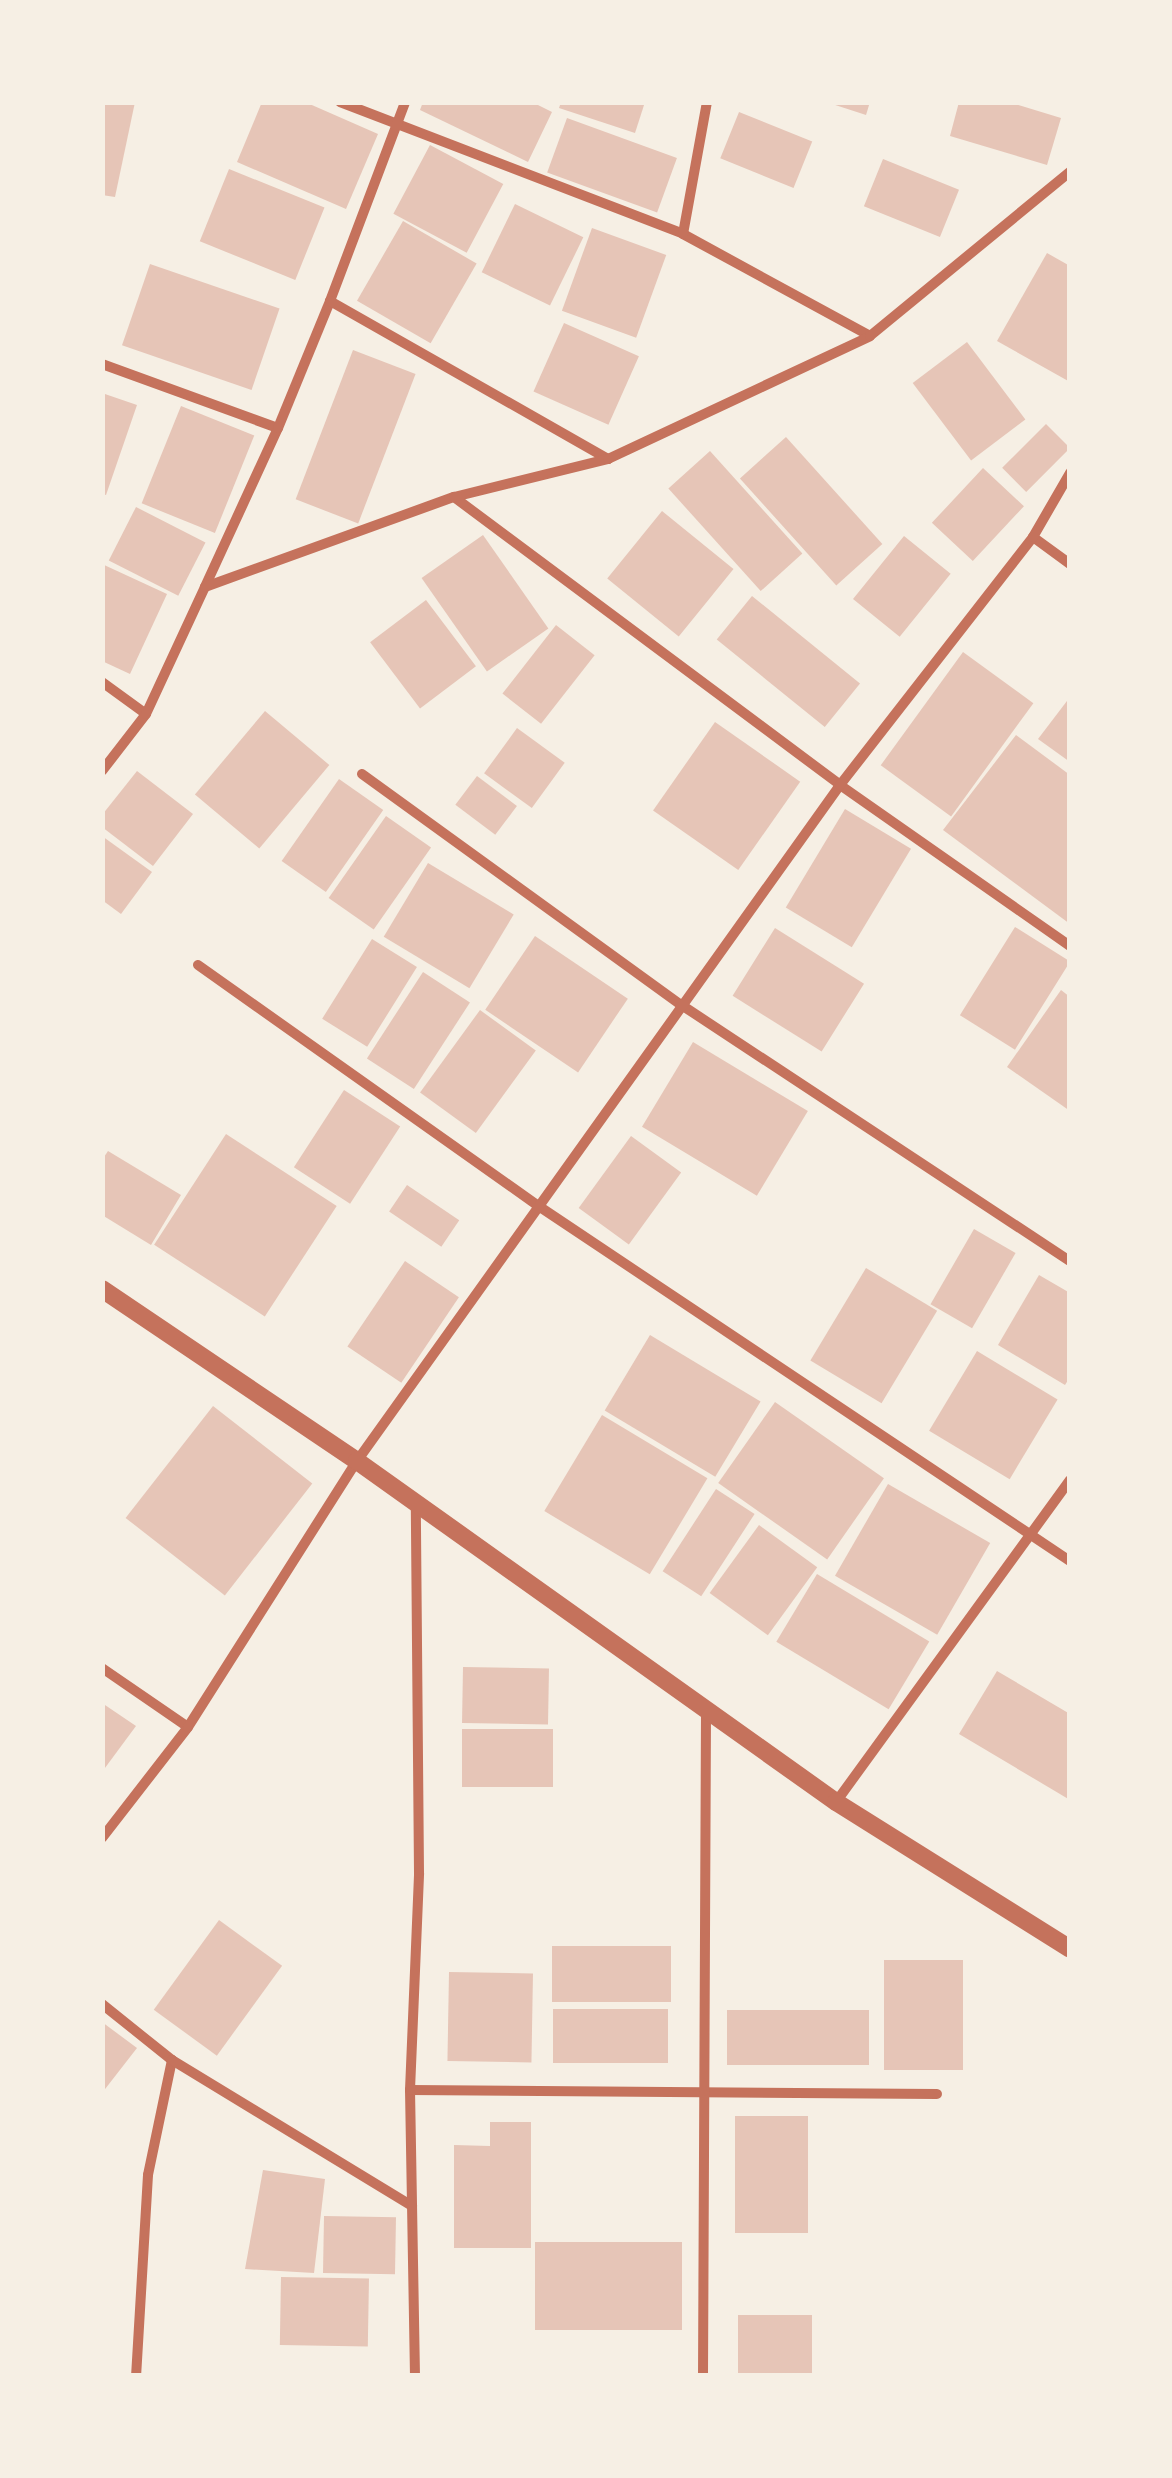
<!DOCTYPE html>
<style>
body{margin:0}
#map{position:relative;width:1172px;height:2478px;overflow:hidden;background:#f6efe4;font-family:Mulish,sans-serif}
div>[style]{position:absolute}
.building>*{inset:0;background:#e6c5b7;transform-origin:0 0}
.minor>*{height:10px;margin:-5px;padding:0 5px;transform-origin:5px;border-radius:5px;background:#c5725c}
.tertiary>*{height:18px;margin:-9px;padding:0 9px;transform-origin:9px;border-radius:9px;background:#c5725c}
span{translate:-50% -50%;white-space:nowrap;text-align:center;line-height:1.15;-webkit-text-stroke:8px #f6efe4;paint-order:stroke}
.frame{position:absolute;inset:0;border:105px solid #f6efe4;pointer-events:none}
</style>
<div id="map">
<div class="building">
<i style="clip-path:polygon(102px 102px,135px 102px,115px 197px,102px 195px)"></i>
<i style="clip-path:polygon(262px 102px,305px 102px,378px 134px,346px 209px,237px 162px)"></i>
<i style="clip-path:polygon(423px 102px,532px 102px,552px 112px,528px 162px,420px 110px)"></i>
<i style="clip-path:polygon(561px 102px,645px 102px,635px 133px,559px 108px)"></i>
<i style="clip-path:polygon(826px 102px,870px 102px,866px 115px)"></i>
<i style="clip-path:polygon(959px 102px,1009px 102px,1061px 118px,1047px 165px,950px 136px)"></i>
<i style="left:739px;top:112px;width:79px;height:50px;rotate:22deg"></i>
<i style="left:567px;top:118px;width:117px;height:58px;rotate:20deg"></i>
<i style="left:430px;top:145px;width:83px;height:78px;rotate:28deg"></i>
<i style="left:883px;top:159px;width:82px;height:51px;rotate:22deg"></i>
<i style="left:229px;top:169px;width:103px;height:78px;rotate:22deg"></i>
<i style="left:515px;top:204px;width:76px;height:76px;rotate:26deg"></i>
<i style="left:403px;top:221px;width:85px;height:92px;rotate:30deg"></i>
<i style="left:592px;top:228px;width:79px;height:88px;rotate:20deg"></i>
<i style="clip-path:polygon(1047px 253px,1070px 266px,1070px 382px,997px 341px)"></i>
<i style="left:150px;top:264px;width:137px;height:86px;rotate:19deg"></i>
<i style="left:564px;top:323px;width:82px;height:75px;rotate:24deg"></i>
<i style="left:967px;top:342px;width:97px;height:68px;rotate:53deg"></i>
<i style="left:353px;top:350px;width:67px;height:160px;rotate:21deg"></i>
<i style="clip-path:polygon(102px 393px,137px 405px,106px 495px,102px 494px)"></i>
<i style="left:181px;top:406px;width:79px;height:105px;rotate:22deg"></i>
<i style="left:1046px;top:424px;width:34px;height:62px;rotate:45deg"></i>
<i style="left:786px;top:437px;width:144px;height:62px;rotate:48deg"></i>
<i style="left:710px;top:451px;width:138px;height:56px;rotate:48deg"></i>
<i style="left:983px;top:468px;width:56px;height:75px;rotate:43deg"></i>
<i style="left:136px;top:507px;width:78px;height:60px;rotate:27deg"></i>
<i style="left:662px;top:511px;width:92px;height:87px;rotate:39deg"></i>
<i style="left:483px;top:535px;width:114px;height:75px;rotate:55deg"></i>
<i style="left:904px;top:536px;width:60px;height:81px;rotate:39deg"></i>
<i style="clip-path:polygon(102px 564px,167px 594px,130px 674px,102px 661px)"></i>
<i style="left:752px;top:596px;width:139px;height:56px;rotate:39deg"></i>
<i style="left:426px;top:600px;width:83px;height:70px;rotate:53deg"></i>
<i style="left:556px;top:625px;width:49px;height:87px;rotate:38deg"></i>
<i style="left:963px;top:652px;width:87px;height:140px;rotate:36deg"></i>
<i style="clip-path:polygon(1070px 697px,1070px 762px,1038px 739px)"></i>
<i style="left:265px;top:711px;width:84px;height:109px;rotate:40deg"></i>
<i style="left:715px;top:722px;width:104px;height:108px;rotate:35deg"></i>
<i style="left:517px;top:728px;width:59px;height:56px;rotate:36deg"></i>
<i style="clip-path:polygon(1016px 735px,1070px 775px,1070px 924px,943px 830px)"></i>
<i style="clip-path:polygon(137px 771px,193px 814px,153px 866px,102px 827px,102px 815px)"></i>
<i style="left:477px;top:776px;width:50px;height:36px;rotate:37deg"></i>
<i style="left:339px;top:779px;width:54px;height:100px;rotate:35deg"></i>
<i style="left:845px;top:809px;width:77px;height:115px;rotate:31deg"></i>
<i style="left:386px;top:816px;width:55px;height:100px;rotate:35deg"></i>
<i style="clip-path:polygon(102px 836px,152px 872px,121px 914px,102px 900px)"></i>
<i style="left:428px;top:863px;width:100px;height:86px;rotate:31deg"></i>
<i style="left:1015px;top:927px;width:65px;height:104px;rotate:32deg"></i>
<i style="left:775px;top:928px;width:105px;height:80px;rotate:32deg"></i>
<i style="left:535px;top:936px;width:112px;height:89px;rotate:34deg"></i>
<i style="left:372px;top:939px;width:53px;height:94px;rotate:32deg"></i>
<i style="left:423px;top:972px;width:56px;height:103px;rotate:33deg"></i>
<i style="clip-path:polygon(1061px 990px,1070px 997px,1070px 1111px,1007px 1067px)"></i>
<i style="left:480px;top:1010px;width:69px;height:102px;rotate:36deg"></i>
<i style="left:693px;top:1042px;width:134px;height:99px;rotate:31deg"></i>
<i style="left:344px;top:1090px;width:67px;height:92px;rotate:33deg"></i>
<i style="left:226px;top:1134px;width:132px;height:132px;rotate:33deg"></i>
<i style="left:631px;top:1136px;width:62px;height:89px;rotate:36deg"></i>
<i style="clip-path:polygon(108px 1151px,181px 1195px,151px 1245px,102px 1215px,102px 1160px)"></i>
<i style="left:407px;top:1185px;width:63px;height:32px;rotate:34deg"></i>
<i style="left:974px;top:1229px;width:48px;height:87px;rotate:30deg"></i>
<i style="left:405px;top:1261px;width:65px;height:103px;rotate:34deg"></i>
<i style="left:866px;top:1268px;width:83px;height:108px;rotate:31deg"></i>
<i style="clip-path:polygon(1039px 1275px,1070px 1293px,1070px 1377px,1065px 1385px,998px 1345px)"></i>
<i style="left:650px;top:1335px;width:129px;height:88px;rotate:31deg"></i>
<i style="left:977px;top:1351px;width:94px;height:93px;rotate:31deg"></i>
<i style="left:775px;top:1402px;width:133px;height:99px;rotate:35deg"></i>
<i style="left:213px;top:1406px;width:126px;height:142px;rotate:38deg"></i>
<i style="left:602px;top:1415px;width:123px;height:112px;rotate:31deg"></i>
<i style="left:888px;top:1484px;width:118px;height:106px;rotate:30deg"></i>
<i style="left:716px;top:1489px;width:46px;height:98px;rotate:33deg"></i>
<i style="left:759px;top:1525px;width:72px;height:84px;rotate:36deg"></i>
<i style="left:817px;top:1574px;width:131px;height:79px;rotate:31deg"></i>
<i style="left:463px;top:1667px;width:86px;height:56px;rotate:1deg"></i>
<i style="clip-path:polygon(997px 1671px,1070px 1714px,1070px 1800px,959px 1734px)"></i>
<i style="clip-path:polygon(102px 1703px,136px 1726px,102px 1772px)"></i>
<i style="left:462px;top:1729px;width:91px;height:58px"></i>
<i style="left:219px;top:1920px;width:78px;height:111px;rotate:36deg"></i>
<i style="left:552px;top:1946px;width:119px;height:56px"></i>
<i style="left:884px;top:1960px;width:79px;height:110px"></i>
<i style="left:449px;top:1972px;width:84px;height:89px;rotate:1deg"></i>
<i style="left:553px;top:2009px;width:115px;height:54px"></i>
<i style="left:727px;top:2010px;width:142px;height:55px"></i>
<i style="clip-path:polygon(102px 2022px,137px 2048px,102px 2093px)"></i>
<i style="left:735px;top:2116px;width:73px;height:117px"></i>
<i style="clip-path:polygon(490px 2122px,531px 2122px,531px 2248px,454px 2248px,454px 2145px,490px 2146px)"></i>
<i style="clip-path:polygon(263px 2170px,325px 2179px,314px 2273px,245px 2269px)"></i>
<i style="left:324px;top:2216px;width:72px;height:57px;rotate:1deg"></i>
<i style="left:535px;top:2242px;width:147px;height:88px"></i>
<i style="left:281px;top:2277px;width:88px;height:68px;rotate:1deg"></i>
<i style="left:738px;top:2315px;width:74px;height:61px"></i>
</div>
<div class="minor">
<i style="left:340px;top:102px;width:368px;rotate:21deg"></i>
<i style="left:683px;top:234px;width:213px;rotate:28.6deg"></i>
<i style="left:683px;top:234px;width:134px;rotate:-79.7deg"></i>
<i style="left:330px;top:301px;width:213px;rotate:-69.3deg"></i>
<i style="left:102px;top:364px;width:187px;rotate:20deg"></i>
<i style="left:278px;top:428px;width:175px;rotate:114.7deg"></i>
<i style="left:278px;top:428px;width:137px;rotate:-67.7deg"></i>
<i style="left:330px;top:301px;width:320px;rotate:29.6deg"></i>
<i style="left:454px;top:497px;width:482px;rotate:36.7deg"></i>
<i style="left:840px;top:785px;width:281px;rotate:35deg"></i>
<i style="left:1033px;top:537px;width:46px;rotate:36.1deg"></i>
<i style="left:102px;top:682px;width:54px;rotate:36deg"></i>
<i style="left:102px;top:771px;width:72px;rotate:-52.3deg"></i>
<i style="left:146px;top:714px;width:140px;rotate:-65.1deg"></i>
<i style="left:205px;top:587px;width:265px;rotate:-19.9deg"></i>
<i style="left:454px;top:497px;width:159px;rotate:-13.9deg"></i>
<i style="left:608px;top:459px;width:289px;rotate:-25.1deg"></i>
<i style="left:870px;top:336px;width:259px;rotate:-39.4deg"></i>
<i style="left:362px;top:774px;width:396px;rotate:35.9deg"></i>
<i style="left:683px;top:1006px;width:463px;rotate:33.4deg"></i>
<i style="left:198px;top:965px;width:419px;rotate:35.3deg"></i>
<i style="left:540px;top:1207px;width:637px;rotate:33.74deg"></i>
<i style="left:102px;top:1668px;width:104px;rotate:34.5deg"></i>
<i style="left:836px;top:1802px;width:398px;rotate:-54deg"></i>
<i style="left:102px;top:1838px;width:140px;rotate:-52.2deg"></i>
<i style="left:188px;top:1727px;width:315px;rotate:-57.6deg"></i>
<i style="left:357px;top:1461px;width:831px;rotate:-54.45deg"></i>
<i style="left:840px;top:785px;width:314px;rotate:-52.1deg"></i>
<i style="left:1033px;top:537px;width:74px;rotate:-60deg"></i>
<i style="left:102px;top:2004px;width:90px;rotate:38.7deg"></i>
<i style="left:172px;top:2060px;width:117px;rotate:101.8deg"></i>
<i style="left:148px;top:2175px;width:201px;rotate:93.4deg"></i>
<i style="left:172px;top:2060px;width:281px;rotate:31.3deg"></i>
<i style="left:410px;top:2090px;width:527px;rotate:0.43deg"></i>
<i style="left:415px;top:2376px;width:286px;rotate:-91deg"></i>
<i style="left:410px;top:2090px;width:217px;rotate:-87.6deg"></i>
<i style="left:419px;top:1873px;width:369px;rotate:-90.5deg"></i>
<i style="left:703px;top:2376px;width:666px;rotate:-89.74deg"></i>
</div>
<div class="tertiary">
<i style="left:102px;top:1289px;width:308px;rotate:34deg"></i>
<i style="left:357px;top:1461px;width:588px;rotate:35.45deg"></i>
<i style="left:836px;top:1802px;width:276px;rotate:32.1deg"></i>
</div>
<div class="frame"></div>
</div>
